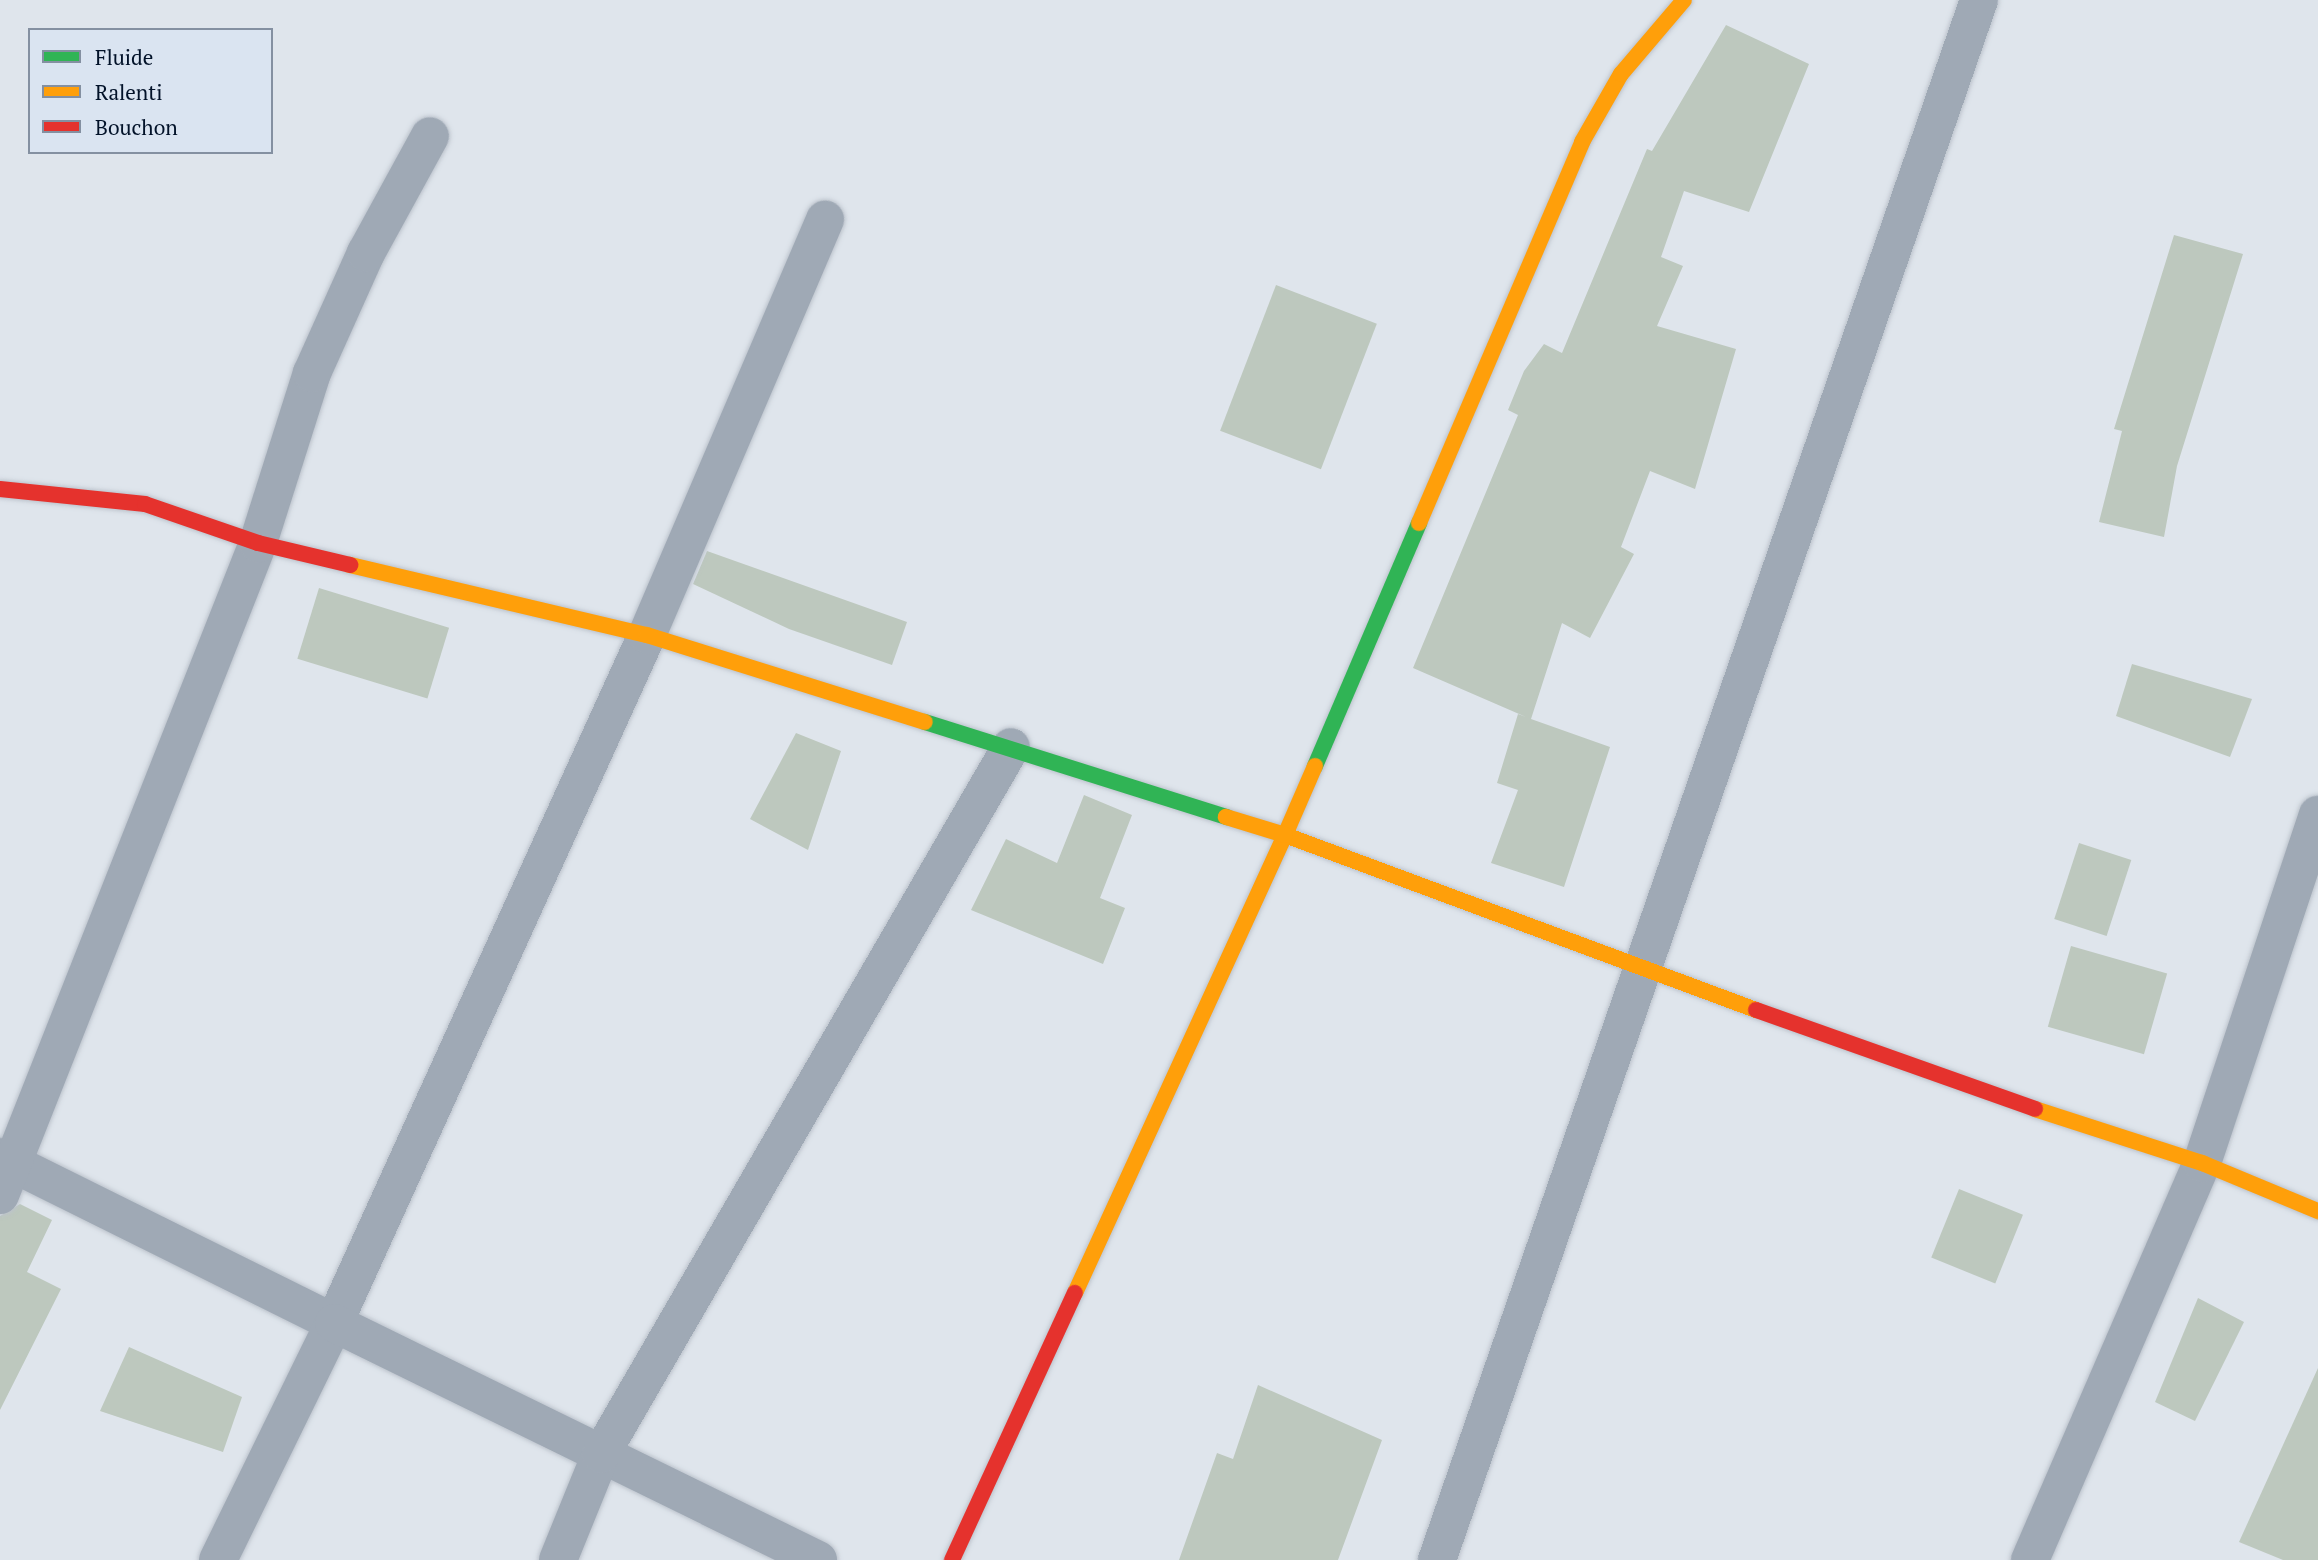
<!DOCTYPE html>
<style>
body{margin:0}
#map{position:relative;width:2318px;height:1560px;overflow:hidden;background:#dfe5ec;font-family:"PT Serif",serif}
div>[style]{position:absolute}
.building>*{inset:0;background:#bdc8be;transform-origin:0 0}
.roads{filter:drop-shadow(0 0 2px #bcc3cc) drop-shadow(0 0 2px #bcc3cc)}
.street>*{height:38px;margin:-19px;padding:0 19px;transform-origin:19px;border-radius:19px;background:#9fa9b5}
.fast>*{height:16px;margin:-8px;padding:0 8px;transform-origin:8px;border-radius:8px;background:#30b455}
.slow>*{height:16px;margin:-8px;padding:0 8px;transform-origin:8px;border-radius:8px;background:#ff9f0a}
.jam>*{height:16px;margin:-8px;padding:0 8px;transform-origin:8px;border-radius:8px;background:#e5322d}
span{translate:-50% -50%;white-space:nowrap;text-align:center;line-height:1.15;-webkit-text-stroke:5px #dae4f1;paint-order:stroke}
.legend{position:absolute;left:28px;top:28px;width:245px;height:126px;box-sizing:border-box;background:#dae4f1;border:2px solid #8490a1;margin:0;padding:9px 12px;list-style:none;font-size:21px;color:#021229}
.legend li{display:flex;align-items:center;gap:14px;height:35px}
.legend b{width:35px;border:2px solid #8490a1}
</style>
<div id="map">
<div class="building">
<i style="clip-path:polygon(1726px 25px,1809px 64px,1749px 212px,1684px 191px,1661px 257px,1683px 266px,1657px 326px,1736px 349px,1695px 489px,1650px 471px,1621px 547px,1634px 554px,1590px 638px,1562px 623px,1531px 719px,1610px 747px,1564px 887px,1491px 863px,1518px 790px,1497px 783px,1518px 714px,1526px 717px,1413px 668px,1518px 415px,1508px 410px,1524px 371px,1544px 344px,1562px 353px,1647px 149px,1652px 151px)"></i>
<i style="clip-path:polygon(2174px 235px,2243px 254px,2177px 466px,2164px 537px,2099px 522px,2122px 431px,2114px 429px)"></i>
<i style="left:1276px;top:285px;width:108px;height:156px;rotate:21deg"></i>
<i style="clip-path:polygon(707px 551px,907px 622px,892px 665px,789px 629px,693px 584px)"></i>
<i style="left:319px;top:588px;width:136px;height:74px;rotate:17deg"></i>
<i style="clip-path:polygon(2132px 664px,2252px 699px,2230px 757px,2116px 716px)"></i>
<i style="clip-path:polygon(796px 733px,841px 751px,808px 850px,750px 819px)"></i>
<i style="clip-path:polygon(1084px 795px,1132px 815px,1100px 898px,1125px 908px,1103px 964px,971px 910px,1006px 839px,1057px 863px)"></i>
<i style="left:2079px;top:843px;width:55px;height:80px;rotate:18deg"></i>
<i style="left:2071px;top:946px;width:100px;height:84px;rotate:16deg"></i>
<i style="left:1959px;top:1189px;width:69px;height:74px;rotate:22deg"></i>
<i style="clip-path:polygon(20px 1204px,52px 1220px,27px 1272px,61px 1289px,0 1410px,0 1216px)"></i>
<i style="clip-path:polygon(2198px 1298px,2244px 1322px,2195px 1421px,2155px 1402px)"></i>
<i style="clip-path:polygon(129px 1347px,242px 1397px,223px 1452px,100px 1411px)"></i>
<i style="clip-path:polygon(2318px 1368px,2318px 1560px,2283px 1560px,2239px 1542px)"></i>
<i style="clip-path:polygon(1258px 1385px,1382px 1440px,1338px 1560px,1179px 1560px,1217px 1453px,1233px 1459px)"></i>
</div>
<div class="roads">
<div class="street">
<i style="left:0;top:1157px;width:373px;rotate:26.4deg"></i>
<i style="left:334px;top:1323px;width:756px;rotate:-65.54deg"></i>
<i style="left:647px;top:635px;width:452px;rotate:-66.8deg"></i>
<i style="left:0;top:1195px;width:701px;rotate:-68.41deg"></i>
<i style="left:258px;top:543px;width:178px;rotate:-72.4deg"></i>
<i style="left:312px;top:373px;width:132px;rotate:-65.8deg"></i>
<i style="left:366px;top:253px;width:133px;rotate:-61.3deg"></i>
<i style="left:218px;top:1560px;width:264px;rotate:-63.9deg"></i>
<i style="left:334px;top:1323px;width:539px;rotate:26.09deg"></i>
<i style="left:558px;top:1560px;width:114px;rotate:-67.9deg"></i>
<i style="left:601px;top:1454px;width:817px;rotate:-59.89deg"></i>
<i style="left:1437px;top:1560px;width:1651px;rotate:-70.84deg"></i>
<i style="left:2030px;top:1560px;width:433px;rotate:-66.6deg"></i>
<i style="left:2202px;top:1163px;width:367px;rotate:-71.6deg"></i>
</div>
<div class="fast">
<i style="left:925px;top:722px;width:316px;rotate:17.5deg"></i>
<i style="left:1315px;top:766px;width:264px;rotate:-66.8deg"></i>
</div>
<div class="slow">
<i style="left:1419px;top:523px;width:414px;rotate:-66.8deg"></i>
<i style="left:1582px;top:142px;width:78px;rotate:-60.2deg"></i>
<i style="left:1621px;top:74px;width:97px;rotate:-49.6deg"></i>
<i style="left:350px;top:565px;width:305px;rotate:13.3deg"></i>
<i style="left:647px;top:635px;width:291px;rotate:17.4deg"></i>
<i style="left:1315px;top:766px;width:75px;rotate:113.5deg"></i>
<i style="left:1285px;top:835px;width:502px;rotate:20.38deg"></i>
<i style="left:2035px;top:1109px;width:176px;rotate:17.9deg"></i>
<i style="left:2202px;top:1163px;width:126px;rotate:22.5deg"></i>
<i style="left:1075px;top:1293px;width:504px;rotate:-65.37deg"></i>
<i style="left:1285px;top:835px;width:62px;rotate:-163deg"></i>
</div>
<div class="jam">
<i style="left:0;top:489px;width:146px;rotate:5.9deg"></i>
<i style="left:145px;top:504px;width:120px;rotate:19deg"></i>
<i style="left:258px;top:543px;width:95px;rotate:13.4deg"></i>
<i style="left:1756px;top:1010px;width:296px;rotate:19.5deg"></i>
<i style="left:952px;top:1560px;width:294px;rotate:-65.3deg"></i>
</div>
</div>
<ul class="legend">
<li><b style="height:9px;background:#30b455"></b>Fluide</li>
<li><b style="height:9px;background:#ff9f0a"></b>Ralenti</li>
<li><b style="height:9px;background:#e5322d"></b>Bouchon</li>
</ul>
</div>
